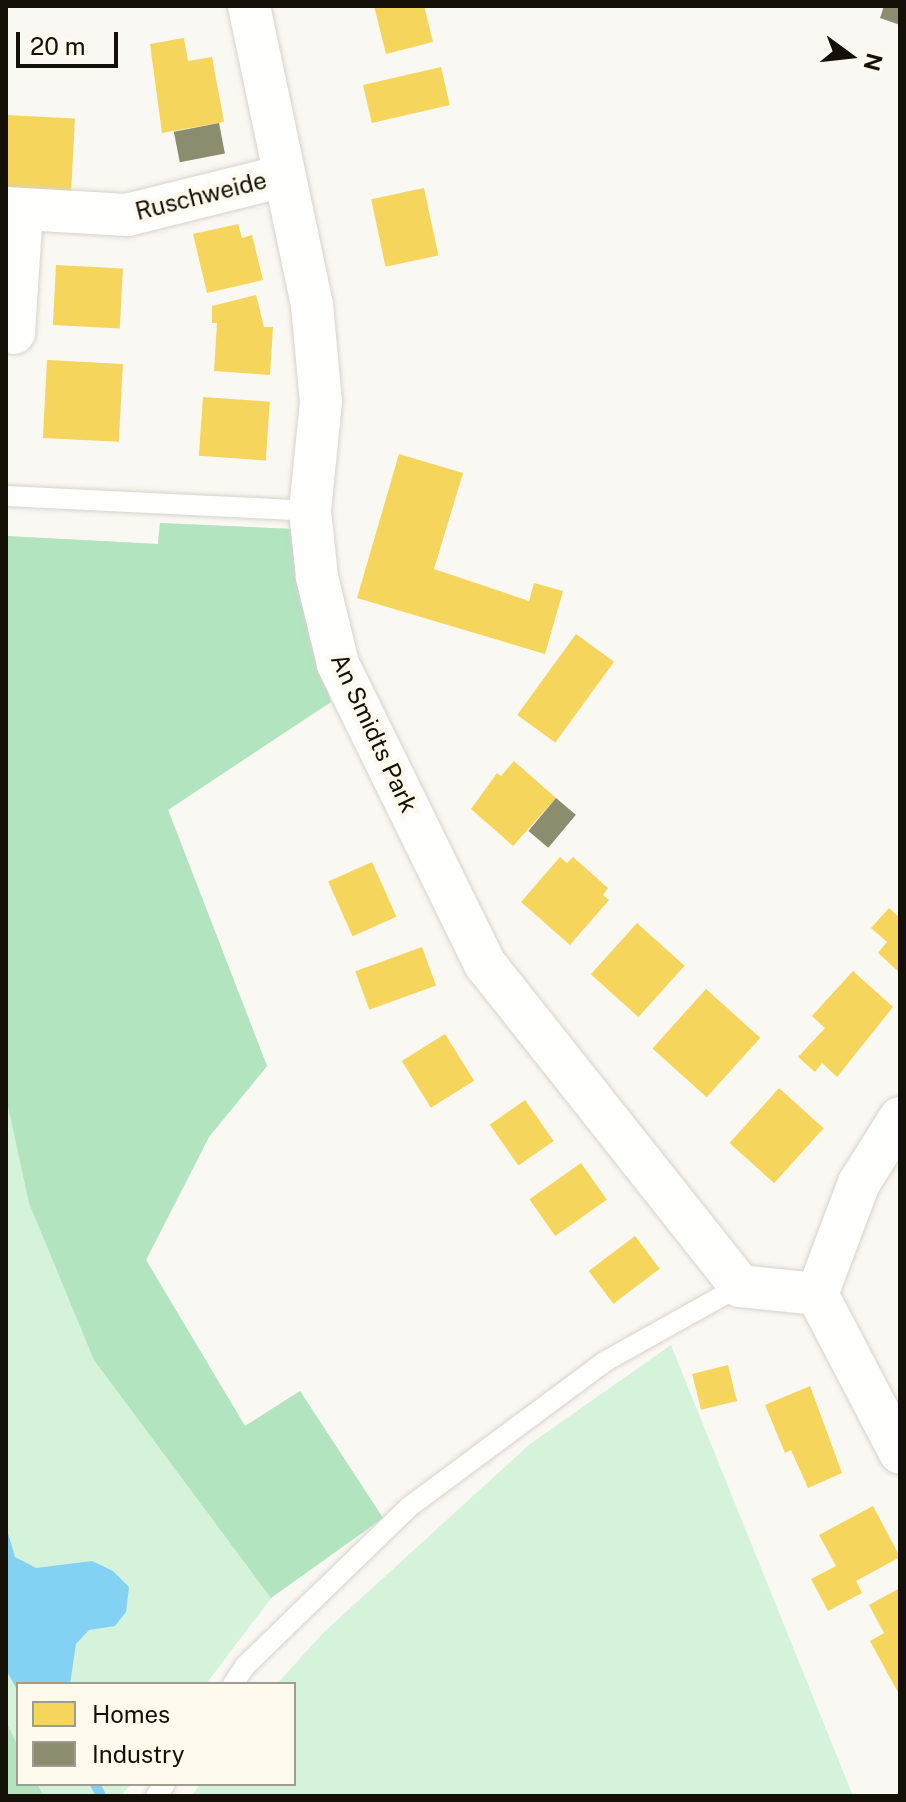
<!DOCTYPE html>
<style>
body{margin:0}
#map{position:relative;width:906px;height:1802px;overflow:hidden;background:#faf8f2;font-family:"Public Sans",sans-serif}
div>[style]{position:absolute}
.green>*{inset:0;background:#d5f2da}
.forest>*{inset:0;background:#b1e4bf}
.water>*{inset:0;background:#83d2f4}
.homes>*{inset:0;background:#f6d55c;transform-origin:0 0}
.industry>*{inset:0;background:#8c8c6e;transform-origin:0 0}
.stream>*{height:10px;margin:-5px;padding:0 5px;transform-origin:5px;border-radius:5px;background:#83d2f4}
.roads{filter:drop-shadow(0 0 2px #d6d3cc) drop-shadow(0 0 2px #d6d3cc)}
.service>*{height:20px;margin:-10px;padding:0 10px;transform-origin:10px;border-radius:10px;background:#fefefd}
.minor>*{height:42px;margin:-21px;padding:0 21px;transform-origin:21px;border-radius:21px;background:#fefefd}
span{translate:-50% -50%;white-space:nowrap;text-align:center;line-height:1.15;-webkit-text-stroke:8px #fefaee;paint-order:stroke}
.street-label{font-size:24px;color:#141007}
.frame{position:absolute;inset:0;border:8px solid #141007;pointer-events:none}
.legend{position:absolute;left:16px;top:1682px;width:280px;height:104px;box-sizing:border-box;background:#fefaee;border:2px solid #a09c92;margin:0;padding:10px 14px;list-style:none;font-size:24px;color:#141007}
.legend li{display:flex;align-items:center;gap:16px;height:40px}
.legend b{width:40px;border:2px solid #a09c92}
.north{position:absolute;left:810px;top:16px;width:80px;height:80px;-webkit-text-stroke:6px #fefaee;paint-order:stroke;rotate:105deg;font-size:22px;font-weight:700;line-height:32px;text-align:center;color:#141007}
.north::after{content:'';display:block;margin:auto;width:28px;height:36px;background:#141007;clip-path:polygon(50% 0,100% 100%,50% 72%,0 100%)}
.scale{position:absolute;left:16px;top:32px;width:102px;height:36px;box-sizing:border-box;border:4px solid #141007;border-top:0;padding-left:10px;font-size:24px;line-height:28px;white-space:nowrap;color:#141007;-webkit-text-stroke:6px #fefaee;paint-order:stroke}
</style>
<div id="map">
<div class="green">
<i style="clip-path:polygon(160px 523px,293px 529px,299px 594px,331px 702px,168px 809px,267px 1066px,209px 1137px,146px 1260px,245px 1426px,300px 1391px,383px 1518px,271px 1598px,206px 1684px,18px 1684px,18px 1784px,131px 1784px,121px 1796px,6px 1796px,6px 536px,158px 544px)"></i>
<i style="clip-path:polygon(671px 1345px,853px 1796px,192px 1796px,200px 1784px,294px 1784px,294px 1684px,277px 1684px,323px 1633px,530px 1444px)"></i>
</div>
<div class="forest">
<i style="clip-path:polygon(160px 523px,293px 529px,299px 594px,331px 702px,168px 810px,267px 1066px,209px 1137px,146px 1260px,245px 1426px,300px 1391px,383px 1518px,271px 1598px,94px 1360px,29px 1203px,6px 1097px,6px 536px,158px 544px)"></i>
<i style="clip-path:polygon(6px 1722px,18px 1746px,18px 1784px,37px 1784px,44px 1796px,6px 1796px)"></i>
</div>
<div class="water">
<i style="clip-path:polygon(6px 1526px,15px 1557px,36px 1568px,92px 1561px,113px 1571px,129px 1587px,126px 1612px,115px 1626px,89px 1630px,76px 1644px,70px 1684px,18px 1684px,18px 1691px,6px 1670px)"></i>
</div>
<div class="homes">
<i style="clip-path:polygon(374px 6px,424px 6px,433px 42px,386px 54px)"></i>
<i style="clip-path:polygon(184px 38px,188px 61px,212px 57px,224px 122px,162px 133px,150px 44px)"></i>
<i style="left:441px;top:67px;width:39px;height:80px;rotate:77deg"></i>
<i style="left:6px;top:115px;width:69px;height:74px;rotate:3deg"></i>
<i style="left:424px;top:188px;width:69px;height:54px;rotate:78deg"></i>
<i style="clip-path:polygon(238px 224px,242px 238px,252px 235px,263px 280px,207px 293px,193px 234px)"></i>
<i style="left:56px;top:265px;width:67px;height:60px;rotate:3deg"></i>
<i style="clip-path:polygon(256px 295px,264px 327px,273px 327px,270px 375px,214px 371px,217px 323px,212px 323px,212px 306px)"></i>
<i style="left:47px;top:360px;width:76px;height:78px;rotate:3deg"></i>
<i style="left:203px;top:397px;width:67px;height:59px;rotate:4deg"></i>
<i style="clip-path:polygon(399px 454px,463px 473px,434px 569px,529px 601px,534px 583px,563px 591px,545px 654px,357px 598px)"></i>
<i style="left:576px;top:634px;width:47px;height:100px;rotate:36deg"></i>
<i style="clip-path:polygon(514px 761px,556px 798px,513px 846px,471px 809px,497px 773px,501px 776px)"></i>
<i style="clip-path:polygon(560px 857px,567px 863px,573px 857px,608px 888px,603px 895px,609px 900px,570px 945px,521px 902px)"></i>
<i style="left:372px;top:862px;width:60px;height:48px;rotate:66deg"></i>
<i style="clip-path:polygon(889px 908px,900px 918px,900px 973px,878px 953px,887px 942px,871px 928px)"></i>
<i style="left:637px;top:923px;width:64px;height:69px;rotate:42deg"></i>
<i style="left:422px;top:947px;width:41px;height:71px;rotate:70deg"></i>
<i style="clip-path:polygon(853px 971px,893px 1007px,837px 1077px,822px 1063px,815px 1072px,798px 1057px,825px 1028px,812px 1016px)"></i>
<i style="left:706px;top:989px;width:73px;height:80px;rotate:42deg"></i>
<i style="left:445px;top:1034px;width:55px;height:51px;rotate:58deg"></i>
<i style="left:779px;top:1088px;width:60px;height:74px;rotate:42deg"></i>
<i style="left:525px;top:1100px;width:50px;height:43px;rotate:55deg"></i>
<i style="left:581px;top:1163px;width:45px;height:63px;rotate:55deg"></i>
<i style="left:635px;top:1236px;width:41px;height:58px;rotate:53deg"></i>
<i style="left:728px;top:1365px;width:37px;height:37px;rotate:76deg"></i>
<i style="clip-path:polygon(810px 1386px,842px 1473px,808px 1488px,791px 1450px,785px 1453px,765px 1405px)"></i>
<i style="clip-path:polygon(873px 1506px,900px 1557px,856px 1581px,862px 1593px,828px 1611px,811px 1579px,836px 1566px,819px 1535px)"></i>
<i style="clip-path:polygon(900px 1588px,900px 1696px,870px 1641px,884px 1633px,869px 1605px)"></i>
</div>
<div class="industry">
<i style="clip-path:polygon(884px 6px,900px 6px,900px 25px,880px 18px)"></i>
<i style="left:219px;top:123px;width:31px;height:46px;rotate:79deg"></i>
<i style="left:556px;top:798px;width:26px;height:43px;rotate:40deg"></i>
</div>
<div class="stream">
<i style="left:95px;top:1784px;width:13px;rotate:63deg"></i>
</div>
<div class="roads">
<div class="service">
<i style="left:6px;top:496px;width:304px;rotate:2.8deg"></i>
<i style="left:233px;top:1684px;width:22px;rotate:-56deg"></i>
<i style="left:245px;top:1666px;width:228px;rotate:-44.1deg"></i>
<i style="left:409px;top:1507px;width:243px;rotate:-36.6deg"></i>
<i style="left:604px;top:1362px;width:156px;rotate:-29.2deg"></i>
<i style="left:156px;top:1796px;width:15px;rotate:-53deg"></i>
</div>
<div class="minor">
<i style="left:249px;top:6px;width:306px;rotate:78.1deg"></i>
<i style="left:312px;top:305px;width:97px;rotate:84.7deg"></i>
<i style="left:321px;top:402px;width:110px;rotate:95.8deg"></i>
<i style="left:310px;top:511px;width:66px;rotate:83.9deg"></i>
<i style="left:317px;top:577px;width:89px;rotate:76.4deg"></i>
<i style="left:338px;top:664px;width:334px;rotate:63.9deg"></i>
<i style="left:485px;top:964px;width:411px;rotate:51.6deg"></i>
<i style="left:740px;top:1286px;width:77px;rotate:5.9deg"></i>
<i style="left:6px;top:208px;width:121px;rotate:3.3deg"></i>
<i style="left:127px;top:215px;width:161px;rotate:-14deg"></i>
<i style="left:14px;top:333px;width:124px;rotate:-86.3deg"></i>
<i style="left:900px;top:1118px;width:77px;rotate:122.2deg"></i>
<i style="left:859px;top:1183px;width:119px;rotate:110.7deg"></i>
<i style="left:817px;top:1294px;width:179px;rotate:62.4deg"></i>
</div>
</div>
<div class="street-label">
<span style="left:201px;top:196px;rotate:-14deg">Ruschweide</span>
<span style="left:374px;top:733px;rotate:65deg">An Smidts Park</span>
</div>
<div class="frame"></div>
<ul class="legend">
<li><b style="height:22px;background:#f6d55c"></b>Homes</li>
<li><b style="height:22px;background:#8c8c6e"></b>Industry</li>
</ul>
<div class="north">N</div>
<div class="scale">20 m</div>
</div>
